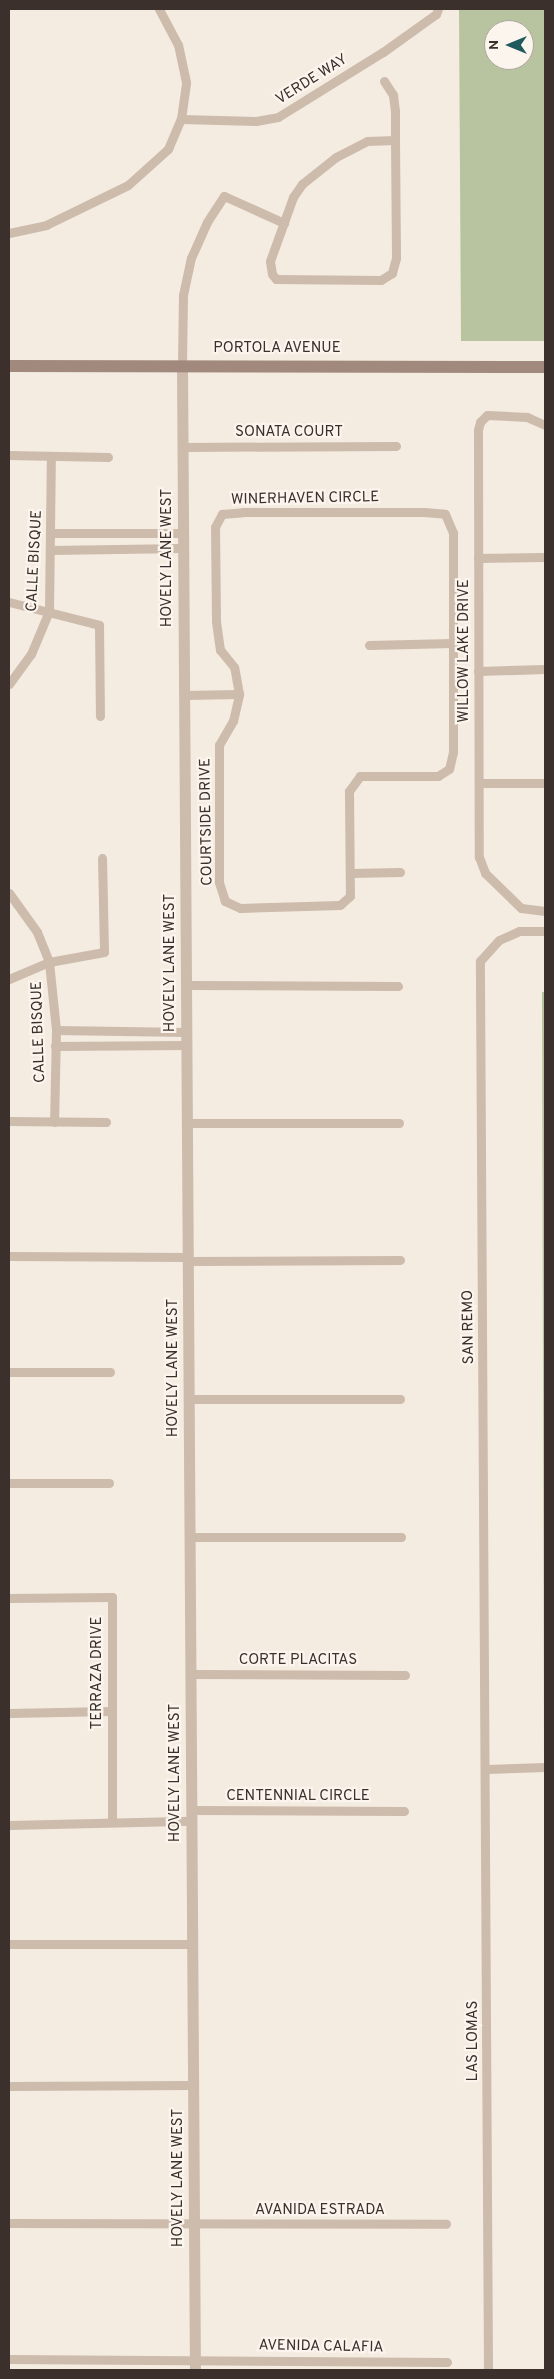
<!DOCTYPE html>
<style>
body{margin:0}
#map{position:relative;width:554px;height:2379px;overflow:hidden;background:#f4ebe1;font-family:Overpass,sans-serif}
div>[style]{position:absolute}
.green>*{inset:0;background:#b8c4a0}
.minor>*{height:9px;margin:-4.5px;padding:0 4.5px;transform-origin:4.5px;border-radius:4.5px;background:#cdbbac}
.tertiary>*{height:11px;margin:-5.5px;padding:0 5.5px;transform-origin:5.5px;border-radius:5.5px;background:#cdbbac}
.secondary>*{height:12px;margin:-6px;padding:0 6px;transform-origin:6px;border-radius:6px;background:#a18a7d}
span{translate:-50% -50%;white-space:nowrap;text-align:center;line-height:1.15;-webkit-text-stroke:4.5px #fbf5ee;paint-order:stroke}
.street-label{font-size:15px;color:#3b302b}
.frame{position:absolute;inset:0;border:10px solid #3b302b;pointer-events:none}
.north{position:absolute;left:484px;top:20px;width:50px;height:50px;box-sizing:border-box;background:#fbf5ee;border:1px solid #aea6a0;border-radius:50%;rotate:270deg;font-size:14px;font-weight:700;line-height:20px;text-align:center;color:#3b302b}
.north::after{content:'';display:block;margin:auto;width:18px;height:22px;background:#1f5a5e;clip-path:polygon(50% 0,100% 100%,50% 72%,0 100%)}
</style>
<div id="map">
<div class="green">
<i style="clip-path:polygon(evenodd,459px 9px,545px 9px,545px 341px,461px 341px,459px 9px,494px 30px,524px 30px,524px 60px,494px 60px,494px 30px)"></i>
<i style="clip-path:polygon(542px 992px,545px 992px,544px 1759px)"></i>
<i style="clip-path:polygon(544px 1776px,545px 1776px,545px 2217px)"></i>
</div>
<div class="minor">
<i style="left:384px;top:81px;width:17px;rotate:57deg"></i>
<i style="left:393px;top:95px;width:16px;rotate:83deg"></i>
<i style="left:395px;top:111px;width:29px;rotate:90deg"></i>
<i style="left:395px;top:140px;width:118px;rotate:89.5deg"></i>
<i style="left:396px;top:258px;width:16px;rotate:105deg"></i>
<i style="left:392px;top:273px;width:13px;rotate:148deg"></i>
<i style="left:381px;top:280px;width:105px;rotate:-179.5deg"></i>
<i style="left:276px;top:279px;width:6px;rotate:-129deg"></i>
<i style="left:272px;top:274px;width:13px;rotate:-99deg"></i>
<i style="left:270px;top:261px;width:68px;rotate:-70.2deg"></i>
<i style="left:293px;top:197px;width:16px;rotate:-55deg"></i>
<i style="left:302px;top:184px;width:43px;rotate:-38.5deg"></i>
<i style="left:336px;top:157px;width:35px;rotate:-27deg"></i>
<i style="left:367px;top:141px;width:28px;rotate:-2deg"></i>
<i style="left:181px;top:119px;width:75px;rotate:1.5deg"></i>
<i style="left:256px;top:121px;width:22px;rotate:-10deg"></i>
<i style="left:278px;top:117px;width:123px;rotate:-31.8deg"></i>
<i style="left:383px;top:52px;width:65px;rotate:-35.6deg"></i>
<i style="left:436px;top:14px;width:5px;rotate:-68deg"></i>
<i style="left:9px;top:233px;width:38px;rotate:-12deg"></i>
<i style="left:46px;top:225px;width:91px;rotate:-26deg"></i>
<i style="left:128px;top:185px;width:54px;rotate:-42deg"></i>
<i style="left:168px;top:149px;width:33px;rotate:-67deg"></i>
<i style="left:181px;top:119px;width:37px;rotate:-82deg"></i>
<i style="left:186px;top:82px;width:38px;rotate:-102deg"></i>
<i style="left:178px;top:45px;width:41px;rotate:-117.8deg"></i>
<i style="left:182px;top:365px;width:70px;rotate:-89.2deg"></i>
<i style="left:183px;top:295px;width:38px;rotate:-78deg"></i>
<i style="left:191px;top:258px;width:39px;rotate:-66deg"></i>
<i style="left:207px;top:222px;width:31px;rotate:-57deg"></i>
<i style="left:224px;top:196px;width:66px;rotate:24.2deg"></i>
<i style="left:545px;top:425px;width:20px;rotate:-156deg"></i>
<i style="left:527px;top:417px;width:40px;rotate:-177.1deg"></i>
<i style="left:487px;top:415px;width:10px;rotate:135deg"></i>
<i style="left:480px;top:422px;width:8px;rotate:104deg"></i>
<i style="left:478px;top:430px;width:427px;rotate:89.9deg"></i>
<i style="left:479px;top:857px;width:17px;rotate:69deg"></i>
<i style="left:485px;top:873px;width:50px;rotate:44.2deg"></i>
<i style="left:521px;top:908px;width:24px;rotate:7deg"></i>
<i style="left:183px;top:447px;width:213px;rotate:-0.3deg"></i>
<i style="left:9px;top:455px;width:99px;rotate:1.2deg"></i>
<i style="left:243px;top:512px;width:181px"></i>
<i style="left:424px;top:512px;width:21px;rotate:5deg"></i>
<i style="left:445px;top:514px;width:21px;rotate:67deg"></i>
<i style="left:453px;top:533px;width:219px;rotate:90deg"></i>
<i style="left:453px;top:752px;width:17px;rotate:103deg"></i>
<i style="left:449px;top:769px;width:13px;rotate:148deg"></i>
<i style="left:438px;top:776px;width:78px;rotate:180deg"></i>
<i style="left:360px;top:776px;width:19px;rotate:126deg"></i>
<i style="left:349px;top:791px;width:105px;rotate:89.5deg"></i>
<i style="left:350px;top:896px;width:13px;rotate:138deg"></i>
<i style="left:340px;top:905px;width:100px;rotate:178.3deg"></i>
<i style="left:240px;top:908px;width:17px;rotate:-155deg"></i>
<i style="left:225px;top:901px;width:20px;rotate:-108deg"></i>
<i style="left:219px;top:882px;width:137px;rotate:-90deg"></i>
<i style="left:219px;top:745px;width:28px;rotate:-60deg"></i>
<i style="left:233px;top:721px;width:28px;rotate:-77deg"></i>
<i style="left:239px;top:694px;width:27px;rotate:-100deg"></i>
<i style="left:234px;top:667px;width:22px;rotate:-129deg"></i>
<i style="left:220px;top:650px;width:29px;rotate:-98deg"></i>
<i style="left:216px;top:621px;width:94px;rotate:-90.6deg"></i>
<i style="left:215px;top:527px;width:15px;rotate:-62deg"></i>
<i style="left:222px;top:514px;width:21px;rotate:-5deg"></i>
<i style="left:52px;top:533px;width:131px"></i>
<i style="left:51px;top:550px;width:132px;rotate:-0.9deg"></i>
<i style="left:478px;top:558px;width:67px;rotate:-0.9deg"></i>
<i style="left:9px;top:602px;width:93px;rotate:14.3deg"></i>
<i style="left:99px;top:625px;width:91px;rotate:89.4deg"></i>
<i style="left:369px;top:645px;width:83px;rotate:-1.4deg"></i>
<i style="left:478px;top:671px;width:67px;rotate:-1.7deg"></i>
<i style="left:9px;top:684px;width:37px;rotate:-54deg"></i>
<i style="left:31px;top:654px;width:47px;rotate:-67.3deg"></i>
<i style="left:49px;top:611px;width:154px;rotate:-89.3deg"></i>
<i style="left:184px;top:695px;width:55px;rotate:-1deg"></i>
<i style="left:479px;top:783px;width:66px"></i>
<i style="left:350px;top:873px;width:50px;rotate:-1.1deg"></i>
<i style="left:9px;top:893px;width:48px;rotate:54.3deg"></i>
<i style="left:37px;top:932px;width:32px;rotate:68deg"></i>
<i style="left:49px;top:962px;width:68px;rotate:84.1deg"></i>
<i style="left:56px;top:1030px;width:92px;rotate:91.2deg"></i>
<i style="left:9px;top:979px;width:43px;rotate:-23deg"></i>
<i style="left:49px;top:962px;width:56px;rotate:-10.3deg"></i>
<i style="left:104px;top:952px;width:94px;rotate:-91.2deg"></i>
<i style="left:186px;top:985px;width:212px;rotate:0.3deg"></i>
<i style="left:56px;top:1030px;width:131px;rotate:0.9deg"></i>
<i style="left:55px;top:1046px;width:132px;rotate:-0.4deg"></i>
<i style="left:9px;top:1121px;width:97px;rotate:0.6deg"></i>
<i style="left:187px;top:1123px;width:212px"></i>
<i style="left:9px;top:1256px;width:179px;rotate:0.3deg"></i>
<i style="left:188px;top:1261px;width:212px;rotate:-0.3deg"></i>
<i style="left:9px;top:1372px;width:101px"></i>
<i style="left:189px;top:1399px;width:211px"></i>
<i style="left:9px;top:1483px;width:100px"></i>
<i style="left:190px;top:1537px;width:211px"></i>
<i style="left:9px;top:1598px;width:103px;rotate:-0.6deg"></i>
<i style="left:112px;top:1597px;width:225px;rotate:90deg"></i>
<i style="left:191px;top:1674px;width:214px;rotate:0.3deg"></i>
<i style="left:9px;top:1713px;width:103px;rotate:-1.1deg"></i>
<i style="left:487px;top:1769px;width:58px;rotate:-2deg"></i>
<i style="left:192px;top:1810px;width:212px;rotate:0.3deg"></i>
<i style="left:9px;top:1825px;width:183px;rotate:-1.3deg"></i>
<i style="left:9px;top:1944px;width:184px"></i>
<i style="left:9px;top:2086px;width:184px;rotate:-0.3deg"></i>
<i style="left:9px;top:2223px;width:437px;rotate:0.1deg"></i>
<i style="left:9px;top:2359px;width:438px;rotate:0.4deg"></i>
<i style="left:488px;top:2370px;width:1409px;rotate:-90.33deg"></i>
<i style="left:480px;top:961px;width:28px;rotate:-48deg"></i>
<i style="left:499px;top:940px;width:22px;rotate:-24deg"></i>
<i style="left:519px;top:931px;width:26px"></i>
</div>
<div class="tertiary">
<i style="left:182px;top:365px;width:2005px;rotate:89.63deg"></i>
</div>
<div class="secondary">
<i style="left:9px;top:366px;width:536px;rotate:0.11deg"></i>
</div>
<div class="street-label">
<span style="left:312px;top:80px;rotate:-32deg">VERDE WAY</span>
<span style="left:277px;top:349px">PORTOLA AVENUE</span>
<span style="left:289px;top:433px">SONATA COURT</span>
<span style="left:305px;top:499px;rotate:-1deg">WINERHAVEN CIRCLE</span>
<span style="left:168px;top:558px;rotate:-90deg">HOVELY LANE WEST</span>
<span style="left:35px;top:561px;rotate:-87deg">CALLE BISQUE</span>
<span style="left:465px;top:651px;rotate:-90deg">WILLOW LAKE DRIVE</span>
<span style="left:207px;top:822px;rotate:-91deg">COURTSIDE DRIVE</span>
<span style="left:171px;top:963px;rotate:-90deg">HOVELY LANE WEST</span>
<span style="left:39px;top:1032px;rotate:-92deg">CALLE BISQUE</span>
<span style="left:469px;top:1327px;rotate:-91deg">SAN REMO</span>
<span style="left:174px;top:1368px;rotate:-90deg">HOVELY LANE WEST</span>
<span style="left:298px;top:1661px">CORTE PLACITAS</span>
<span style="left:98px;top:1673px;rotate:-90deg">TERRAZA DRIVE</span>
<span style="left:176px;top:1773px;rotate:-90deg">HOVELY LANE WEST</span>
<span style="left:298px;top:1797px">CENTENNIAL CIRCLE</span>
<span style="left:474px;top:2041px;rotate:-90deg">LAS LOMAS</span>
<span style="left:179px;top:2178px;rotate:-90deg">HOVELY LANE WEST</span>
<span style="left:320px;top:2211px">AVANIDA ESTRADA</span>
<span style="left:321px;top:2347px;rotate:1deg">AVENIDA CALAFIA</span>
</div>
<div class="frame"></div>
<div class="north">N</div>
</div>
